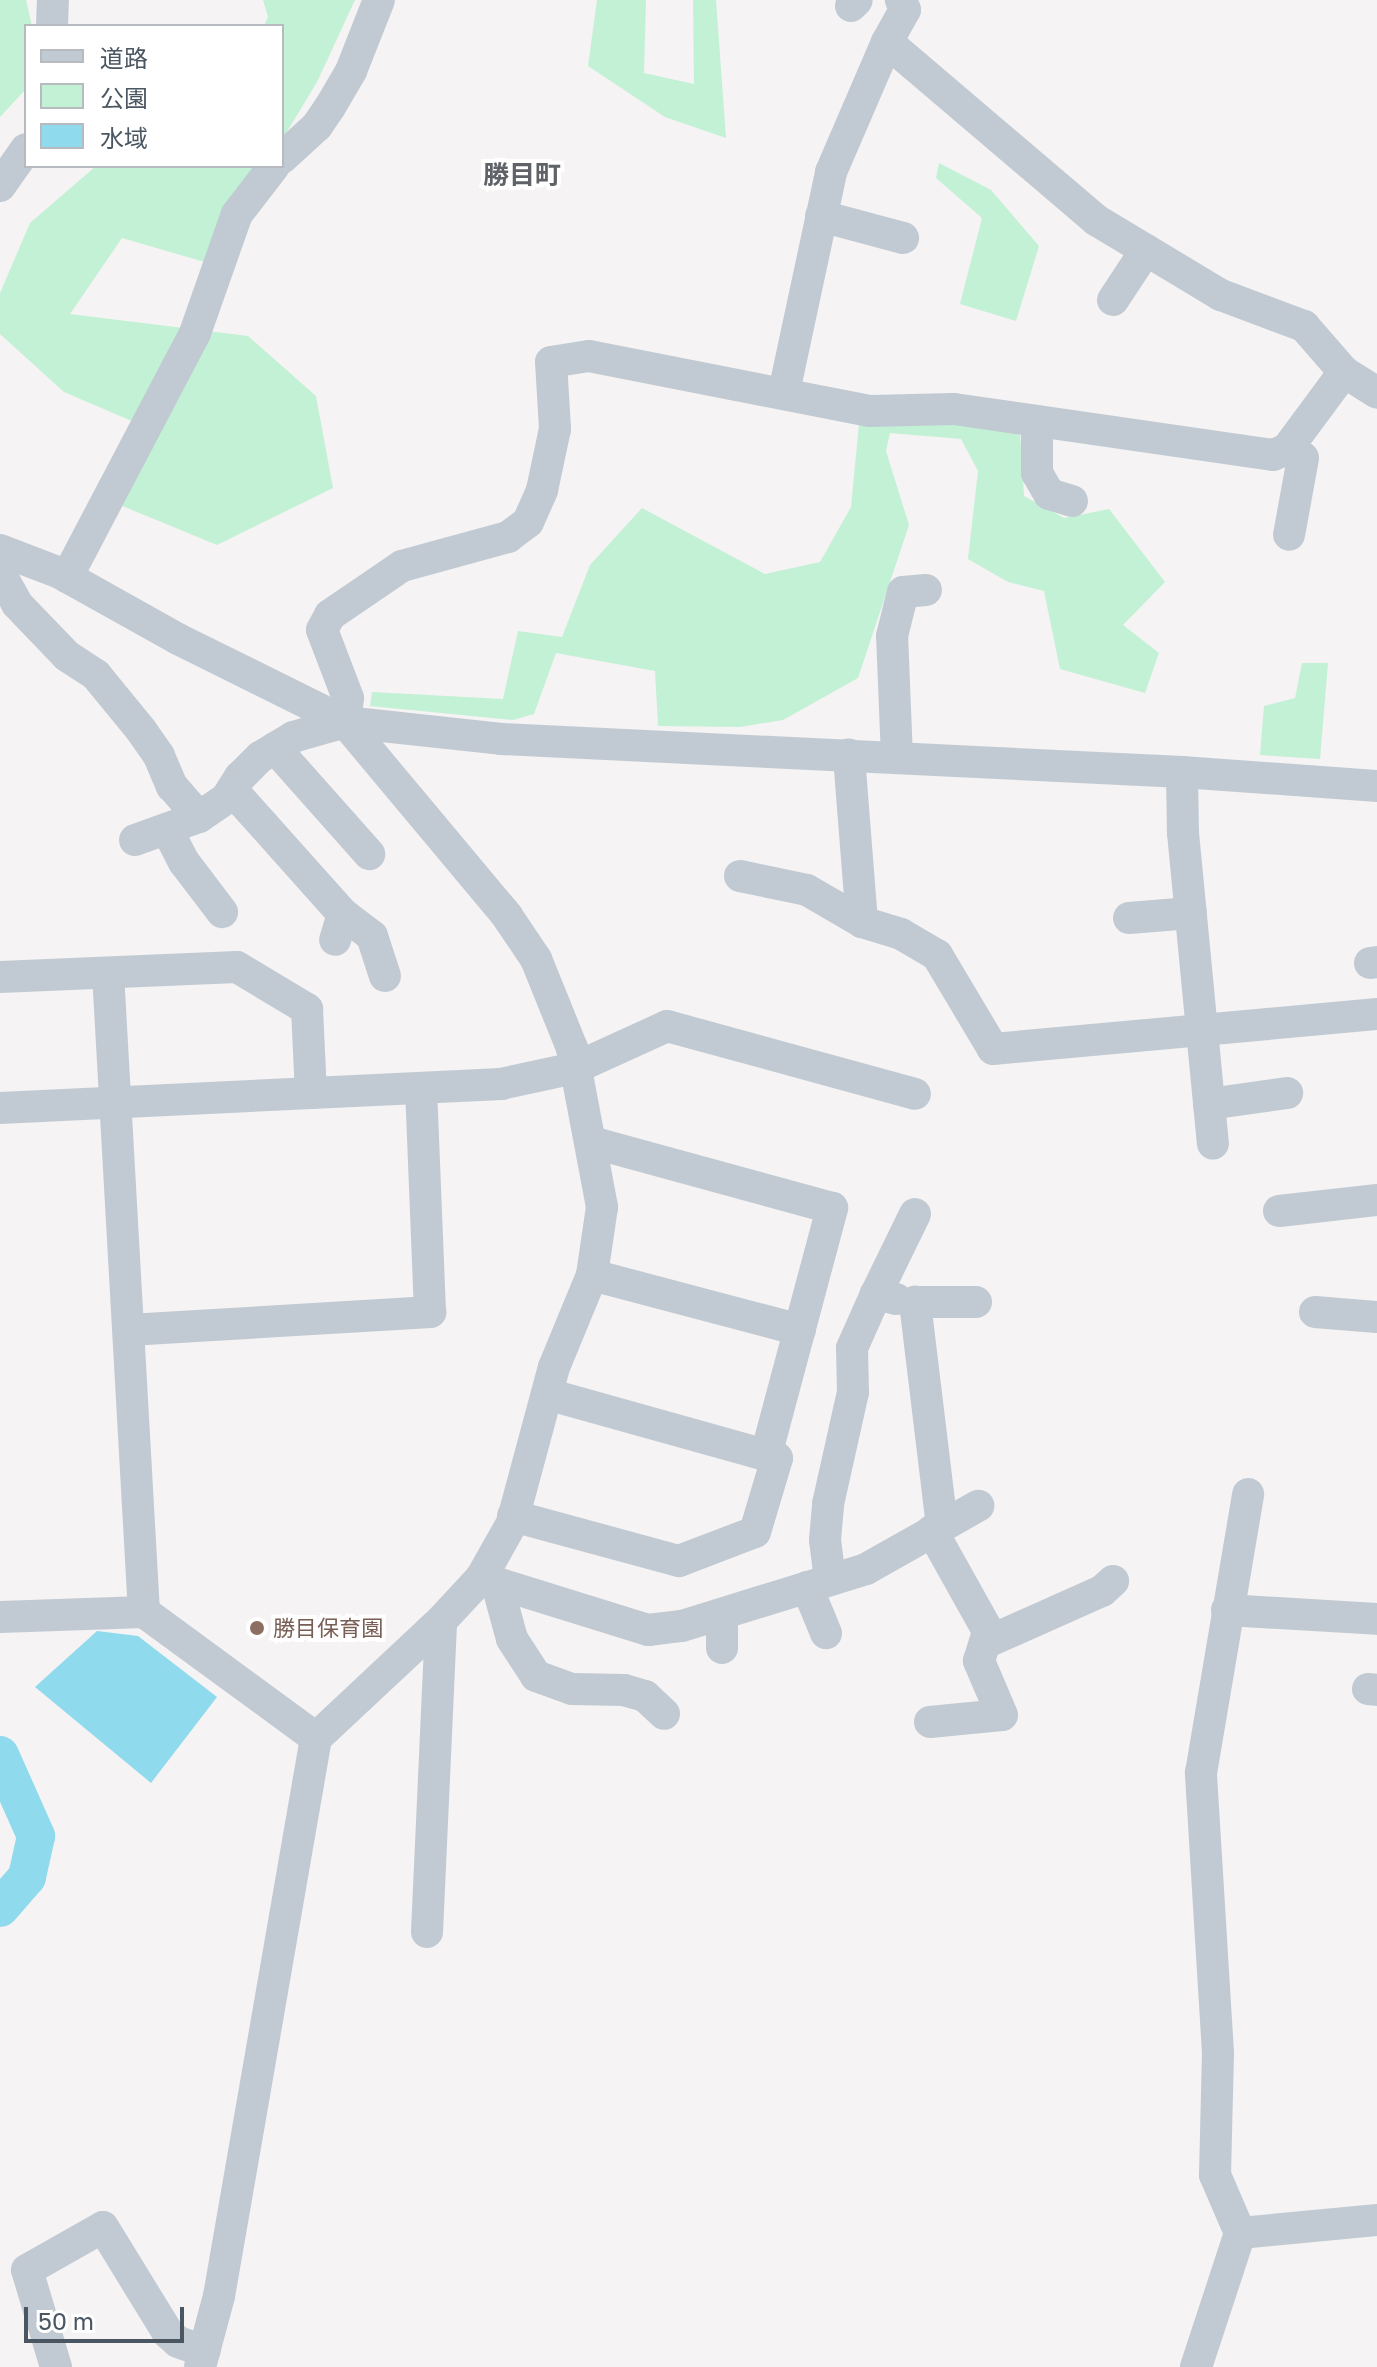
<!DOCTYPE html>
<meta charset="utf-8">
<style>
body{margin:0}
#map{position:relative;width:1377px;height:2367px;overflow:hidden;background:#f5f3f3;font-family:"Golos Text","Noto Sans JP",sans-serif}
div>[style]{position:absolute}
.green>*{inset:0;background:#c3f1d5}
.water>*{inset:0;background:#90daee}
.river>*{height:38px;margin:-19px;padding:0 19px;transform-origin:19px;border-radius:19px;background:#90daee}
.minor>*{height:32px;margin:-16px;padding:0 16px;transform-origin:16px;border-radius:16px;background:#c1cad2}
.dots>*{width:22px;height:22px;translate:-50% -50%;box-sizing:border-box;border:4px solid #fff;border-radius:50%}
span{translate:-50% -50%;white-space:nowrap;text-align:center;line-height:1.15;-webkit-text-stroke:8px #fff;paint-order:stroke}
.education-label{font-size:22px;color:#785e54}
.left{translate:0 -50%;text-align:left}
.quarter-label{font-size:26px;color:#5f6368;font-weight:700}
.legend{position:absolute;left:24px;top:24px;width:260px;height:144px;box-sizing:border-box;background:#fff;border:2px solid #b7bbc0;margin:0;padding:10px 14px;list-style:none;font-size:24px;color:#4a5661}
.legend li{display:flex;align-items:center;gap:16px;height:40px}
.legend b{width:40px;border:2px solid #b7bbc0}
.scale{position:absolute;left:24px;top:2307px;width:160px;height:36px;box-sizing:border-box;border:4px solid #4a5661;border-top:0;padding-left:10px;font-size:24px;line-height:28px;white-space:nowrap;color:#4a5661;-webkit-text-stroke:6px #fff;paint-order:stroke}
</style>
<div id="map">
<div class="green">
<i style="clip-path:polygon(0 0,26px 0,32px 26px,26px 26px,26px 89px,0 117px)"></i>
<i style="clip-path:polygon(263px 0,355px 0,317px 82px,282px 140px,282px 26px,264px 26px,268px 17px)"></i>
<i style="clip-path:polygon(597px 0,646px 0,644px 73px,694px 84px,693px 0,716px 0,726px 138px,665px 117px,588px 66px)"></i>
<i style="clip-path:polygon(939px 163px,991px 190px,1039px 246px,1016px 321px,960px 304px,982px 218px,936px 178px)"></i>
<i style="clip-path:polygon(96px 166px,266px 166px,208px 263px,122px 238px,70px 314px,248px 336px,316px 396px,333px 488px,217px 545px,103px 498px,141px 425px,64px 392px,0 334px,0 293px,30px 223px)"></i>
<i style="clip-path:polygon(943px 422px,1020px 432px,1024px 496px,1064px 518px,1109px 509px,1165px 582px,1123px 625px,1159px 653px,1145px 693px,1060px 669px,1044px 591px,1008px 582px,968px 559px,978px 471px,961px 439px,890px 433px,886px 451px,909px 525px,858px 678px,783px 720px,740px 727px,658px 726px,655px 671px,556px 653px,534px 714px,513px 720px,370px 706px,372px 692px,503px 699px,518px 631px,562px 637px,590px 565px,642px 508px,765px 574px,820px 562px,851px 507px,859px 424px)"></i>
<i style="clip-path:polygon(1302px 663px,1328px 663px,1320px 759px,1260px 755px,1264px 706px,1295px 698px)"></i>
</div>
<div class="water">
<i style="clip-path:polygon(97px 1631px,138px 1636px,217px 1697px,151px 1783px,35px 1687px)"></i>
</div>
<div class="river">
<i style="left:0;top:1755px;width:89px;rotate:66deg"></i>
<i style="left:36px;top:1836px;width:42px;rotate:102.4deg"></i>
<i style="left:27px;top:1877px;width:41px;rotate:131.1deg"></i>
</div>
<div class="minor">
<i style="left:851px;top:6px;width:8px;rotate:-45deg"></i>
<i style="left:52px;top:26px;width:26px;rotate:-88deg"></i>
<i style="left:887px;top:42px;width:37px;rotate:-61deg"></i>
<i style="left:905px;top:10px;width:11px;rotate:-112deg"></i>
<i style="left:282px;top:158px;width:47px;rotate:-42.4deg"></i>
<i style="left:317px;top:126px;width:23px;rotate:-56deg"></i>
<i style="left:330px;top:107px;width:42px;rotate:-59.7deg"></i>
<i style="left:351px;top:71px;width:76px;rotate:-68.5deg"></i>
<i style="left:0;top:186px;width:45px;rotate:-54.9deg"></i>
<i style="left:821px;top:216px;width:85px;rotate:15deg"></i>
<i style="left:1113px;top:300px;width:60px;rotate:-56.6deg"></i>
<i style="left:784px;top:392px;width:225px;rotate:-77.9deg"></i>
<i style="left:831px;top:172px;width:142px;rotate:-66.7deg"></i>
<i style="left:887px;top:42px;width:275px;rotate:40.4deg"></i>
<i style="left:1096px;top:220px;width:146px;rotate:31deg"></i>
<i style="left:1221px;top:295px;width:89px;rotate:20.5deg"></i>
<i style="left:1304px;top:326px;width:61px;rotate:49deg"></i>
<i style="left:1344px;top:372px;width:39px;rotate:32deg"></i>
<i style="left:1037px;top:421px;width:52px;rotate:90deg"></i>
<i style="left:1037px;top:473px;width:24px;rotate:60deg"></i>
<i style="left:1049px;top:494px;width:24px;rotate:17deg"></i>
<i style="left:1287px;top:449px;width:18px;rotate:29deg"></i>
<i style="left:1303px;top:458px;width:78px;rotate:100.3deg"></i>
<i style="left:0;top:550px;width:64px;rotate:21deg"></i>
<i style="left:60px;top:573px;width:135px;rotate:29.2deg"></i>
<i style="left:178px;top:639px;width:186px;rotate:26.4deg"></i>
<i style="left:345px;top:722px;width:253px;rotate:50.1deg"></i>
<i style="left:507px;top:916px;width:52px;rotate:56deg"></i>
<i style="left:536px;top:959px;width:96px;rotate:68deg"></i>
<i style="left:572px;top:1048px;width:162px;rotate:79.3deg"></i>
<i style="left:602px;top:1207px;width:69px;rotate:98.4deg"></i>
<i style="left:592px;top:1275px;width:100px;rotate:112.4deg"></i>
<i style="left:554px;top:1367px;width:162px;rotate:105.1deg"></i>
<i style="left:512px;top:1523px;width:63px;rotate:119.4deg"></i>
<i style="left:481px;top:1578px;width:59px;rotate:132.9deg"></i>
<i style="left:441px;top:1621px;width:171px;rotate:136.9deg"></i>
<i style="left:316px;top:1738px;width:566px;rotate:99.86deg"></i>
<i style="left:219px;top:2296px;width:73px;rotate:105deg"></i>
<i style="left:0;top:573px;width:35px;rotate:61deg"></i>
<i style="left:17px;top:604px;width:72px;rotate:46.1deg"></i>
<i style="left:67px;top:656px;width:35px;rotate:33deg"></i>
<i style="left:96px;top:675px;width:71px;rotate:50.7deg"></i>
<i style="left:141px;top:730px;width:32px;rotate:55deg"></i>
<i style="left:159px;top:756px;width:33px;rotate:67deg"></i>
<i style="left:172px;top:786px;width:41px;rotate:48.9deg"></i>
<i style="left:67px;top:577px;width:276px;rotate:-62.3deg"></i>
<i style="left:195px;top:333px;width:126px;rotate:-70.6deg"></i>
<i style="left:237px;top:214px;width:61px;rotate:-52.4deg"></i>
<i style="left:345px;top:722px;width:24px;rotate:-83deg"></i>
<i style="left:348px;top:698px;width:73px;rotate:-110.9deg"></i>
<i style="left:322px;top:630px;width:17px;rotate:-62deg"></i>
<i style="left:330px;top:615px;width:87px;rotate:-34.2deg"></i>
<i style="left:402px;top:566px;width:110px;rotate:-15.3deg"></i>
<i style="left:508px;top:537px;width:25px;rotate:-37deg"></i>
<i style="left:528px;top:522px;width:35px;rotate:-66deg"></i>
<i style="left:542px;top:490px;width:62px;rotate:-78deg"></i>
<i style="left:555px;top:429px;width:67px;rotate:-93.4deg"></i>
<i style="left:551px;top:362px;width:38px;rotate:-9deg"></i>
<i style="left:589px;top:356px;width:286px;rotate:11.1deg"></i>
<i style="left:870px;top:411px;width:84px;rotate:-1.4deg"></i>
<i style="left:954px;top:409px;width:322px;rotate:8.2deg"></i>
<i style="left:1273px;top:455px;width:15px;rotate:-23deg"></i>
<i style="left:1287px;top:449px;width:96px;rotate:-53.5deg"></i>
<i style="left:275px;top:748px;width:142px;rotate:48.4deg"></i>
<i style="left:897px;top:758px;width:122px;rotate:-92.3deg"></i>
<i style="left:892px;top:636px;width:45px;rotate:-76deg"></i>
<i style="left:903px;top:592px;width:23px;rotate:-5deg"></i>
<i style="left:1182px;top:772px;width:61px;rotate:89.1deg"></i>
<i style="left:1183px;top:833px;width:312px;rotate:84.5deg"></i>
<i style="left:232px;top:790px;width:166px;rotate:48.2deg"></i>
<i style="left:343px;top:914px;width:27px;rotate:107deg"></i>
<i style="left:167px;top:829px;width:37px;rotate:63deg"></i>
<i style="left:184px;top:862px;width:63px;rotate:52.8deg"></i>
<i style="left:135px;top:840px;width:68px;rotate:-19.8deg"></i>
<i style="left:199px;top:817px;width:32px;rotate:-34deg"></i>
<i style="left:226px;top:799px;width:26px;rotate:-58deg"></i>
<i style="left:240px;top:777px;width:28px;rotate:-45deg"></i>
<i style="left:260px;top:757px;width:39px;rotate:-31deg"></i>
<i style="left:293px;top:737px;width:54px;rotate:-16.1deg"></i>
<i style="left:345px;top:722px;width:157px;rotate:6.2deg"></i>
<i style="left:501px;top:739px;width:682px;rotate:2.77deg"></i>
<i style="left:1182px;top:772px;width:196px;rotate:4.1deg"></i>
<i style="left:740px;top:876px;width:68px;rotate:11.8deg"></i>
<i style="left:807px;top:890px;width:64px;rotate:30.2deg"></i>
<i style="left:862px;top:922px;width:168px;rotate:-94.5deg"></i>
<i style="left:343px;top:914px;width:36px;rotate:37deg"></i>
<i style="left:372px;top:936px;width:42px;rotate:72deg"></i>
<i style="left:1129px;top:918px;width:62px;rotate:-4.6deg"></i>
<i style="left:862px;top:922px;width:41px;rotate:17.1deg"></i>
<i style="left:901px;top:934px;width:42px;rotate:30.3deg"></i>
<i style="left:937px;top:955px;width:109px;rotate:59.2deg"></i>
<i style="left:993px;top:1049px;width:386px;rotate:-5.2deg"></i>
<i style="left:1370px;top:963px;width:7px;rotate:-8deg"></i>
<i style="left:108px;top:973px;width:640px;rotate:86.78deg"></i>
<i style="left:0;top:977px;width:237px;rotate:-2.4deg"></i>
<i style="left:237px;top:967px;width:82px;rotate:31deg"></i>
<i style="left:307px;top:1009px;width:84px;rotate:87.3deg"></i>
<i style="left:1209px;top:1104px;width:79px;rotate:-8deg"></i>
<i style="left:0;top:1108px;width:502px;rotate:-2.74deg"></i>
<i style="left:501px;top:1084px;width:76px;rotate:-12.2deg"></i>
<i style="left:575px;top:1068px;width:101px;rotate:-24.5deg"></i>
<i style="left:667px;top:1026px;width:257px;rotate:15.3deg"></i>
<i style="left:1279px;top:1211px;width:99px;rotate:-6.4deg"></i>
<i style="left:592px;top:1275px;width:215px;rotate:14.8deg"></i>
<i style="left:896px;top:1299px;width:21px;rotate:-166deg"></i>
<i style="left:876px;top:1294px;width:89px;rotate:-64deg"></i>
<i style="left:1315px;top:1312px;width:62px;rotate:4.6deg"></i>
<i style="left:129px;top:1330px;width:302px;rotate:-3.4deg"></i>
<i style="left:430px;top:1312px;width:224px;rotate:-92.3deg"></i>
<i style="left:547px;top:1394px;width:227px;rotate:15.6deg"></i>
<i style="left:513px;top:1516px;width:172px;rotate:15.2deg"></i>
<i style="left:679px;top:1561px;width:81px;rotate:-20.9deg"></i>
<i style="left:755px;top:1532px;width:77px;rotate:-73.4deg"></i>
<i style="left:777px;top:1458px;width:11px;rotate:-165deg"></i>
<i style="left:766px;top:1455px;width:256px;rotate:-75deg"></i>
<i style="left:832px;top:1208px;width:250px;rotate:-164.7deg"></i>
<i style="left:942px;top:1526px;width:226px;rotate:-96.9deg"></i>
<i style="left:915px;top:1302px;width:61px"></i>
<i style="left:481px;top:1578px;width:175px;rotate:17.3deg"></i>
<i style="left:648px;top:1630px;width:34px;rotate:-7deg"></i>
<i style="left:682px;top:1626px;width:193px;rotate:-17.2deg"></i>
<i style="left:866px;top:1569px;width:129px;rotate:-29.4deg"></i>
<i style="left:830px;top:1580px;width:40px;rotate:-97.1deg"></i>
<i style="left:825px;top:1540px;width:36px;rotate:-85deg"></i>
<i style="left:828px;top:1504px;width:115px;rotate:-77.4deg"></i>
<i style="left:853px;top:1392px;width:44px;rotate:-91.3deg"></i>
<i style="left:852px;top:1348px;width:59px;rotate:-66deg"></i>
<i style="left:497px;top:1584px;width:57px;rotate:74.7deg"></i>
<i style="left:512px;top:1639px;width:44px;rotate:57deg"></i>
<i style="left:536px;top:1676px;width:38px;rotate:20deg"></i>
<i style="left:572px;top:1689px;width:52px;rotate:1.1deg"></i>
<i style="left:624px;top:1690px;width:22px;rotate:16deg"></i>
<i style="left:645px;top:1696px;width:26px;rotate:43deg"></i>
<i style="left:807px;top:1587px;width:50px;rotate:67.6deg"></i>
<i style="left:1227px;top:1610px;width:150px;rotate:3.4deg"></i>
<i style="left:722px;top:1614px;width:34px;rotate:90deg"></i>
<i style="left:0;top:1617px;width:144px;rotate:-2deg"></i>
<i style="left:144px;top:1612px;width:213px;rotate:36.2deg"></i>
<i style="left:985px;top:1643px;width:128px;rotate:-24deg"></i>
<i style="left:1102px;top:1591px;width:15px;rotate:-42deg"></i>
<i style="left:1368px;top:1689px;width:9px;rotate:6deg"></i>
<i style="left:930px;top:1722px;width:72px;rotate:-5.6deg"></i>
<i style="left:1002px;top:1715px;width:59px;rotate:-113.1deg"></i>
<i style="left:979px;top:1661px;width:31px;rotate:-73deg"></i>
<i style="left:988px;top:1631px;width:115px;rotate:-119.2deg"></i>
<i style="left:427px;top:1932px;width:311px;rotate:-87.4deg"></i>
<i style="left:1240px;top:2233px;width:138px;rotate:-5.4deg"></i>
<i style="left:56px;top:2367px;width:101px;rotate:-106.6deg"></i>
<i style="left:27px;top:2270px;width:87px;rotate:-29.5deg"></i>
<i style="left:103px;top:2227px;width:124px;rotate:58.5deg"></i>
<i style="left:168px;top:2333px;width:13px;rotate:42deg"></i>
<i style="left:178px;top:2342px;width:28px;rotate:19deg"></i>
<i style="left:1196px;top:2367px;width:141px;rotate:-71.8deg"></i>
<i style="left:1240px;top:2233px;width:63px;rotate:-113.3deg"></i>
<i style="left:1215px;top:2175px;width:122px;rotate:-88.6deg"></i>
<i style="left:1218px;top:2053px;width:281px;rotate:-93.5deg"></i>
<i style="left:1201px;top:1773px;width:283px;rotate:-80.4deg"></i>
</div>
<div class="dots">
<i style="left:257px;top:1628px;background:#8d6e63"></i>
</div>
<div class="education-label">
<span class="left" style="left:273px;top:1628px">勝目保育園</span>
</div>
<div class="quarter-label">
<span style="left:522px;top:175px">勝目町</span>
</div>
<ul class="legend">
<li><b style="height:10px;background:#c1cad2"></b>道路</li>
<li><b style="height:22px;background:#c3f1d5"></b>公園</li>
<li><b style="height:22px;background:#90daee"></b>水域</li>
</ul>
<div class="scale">50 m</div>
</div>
